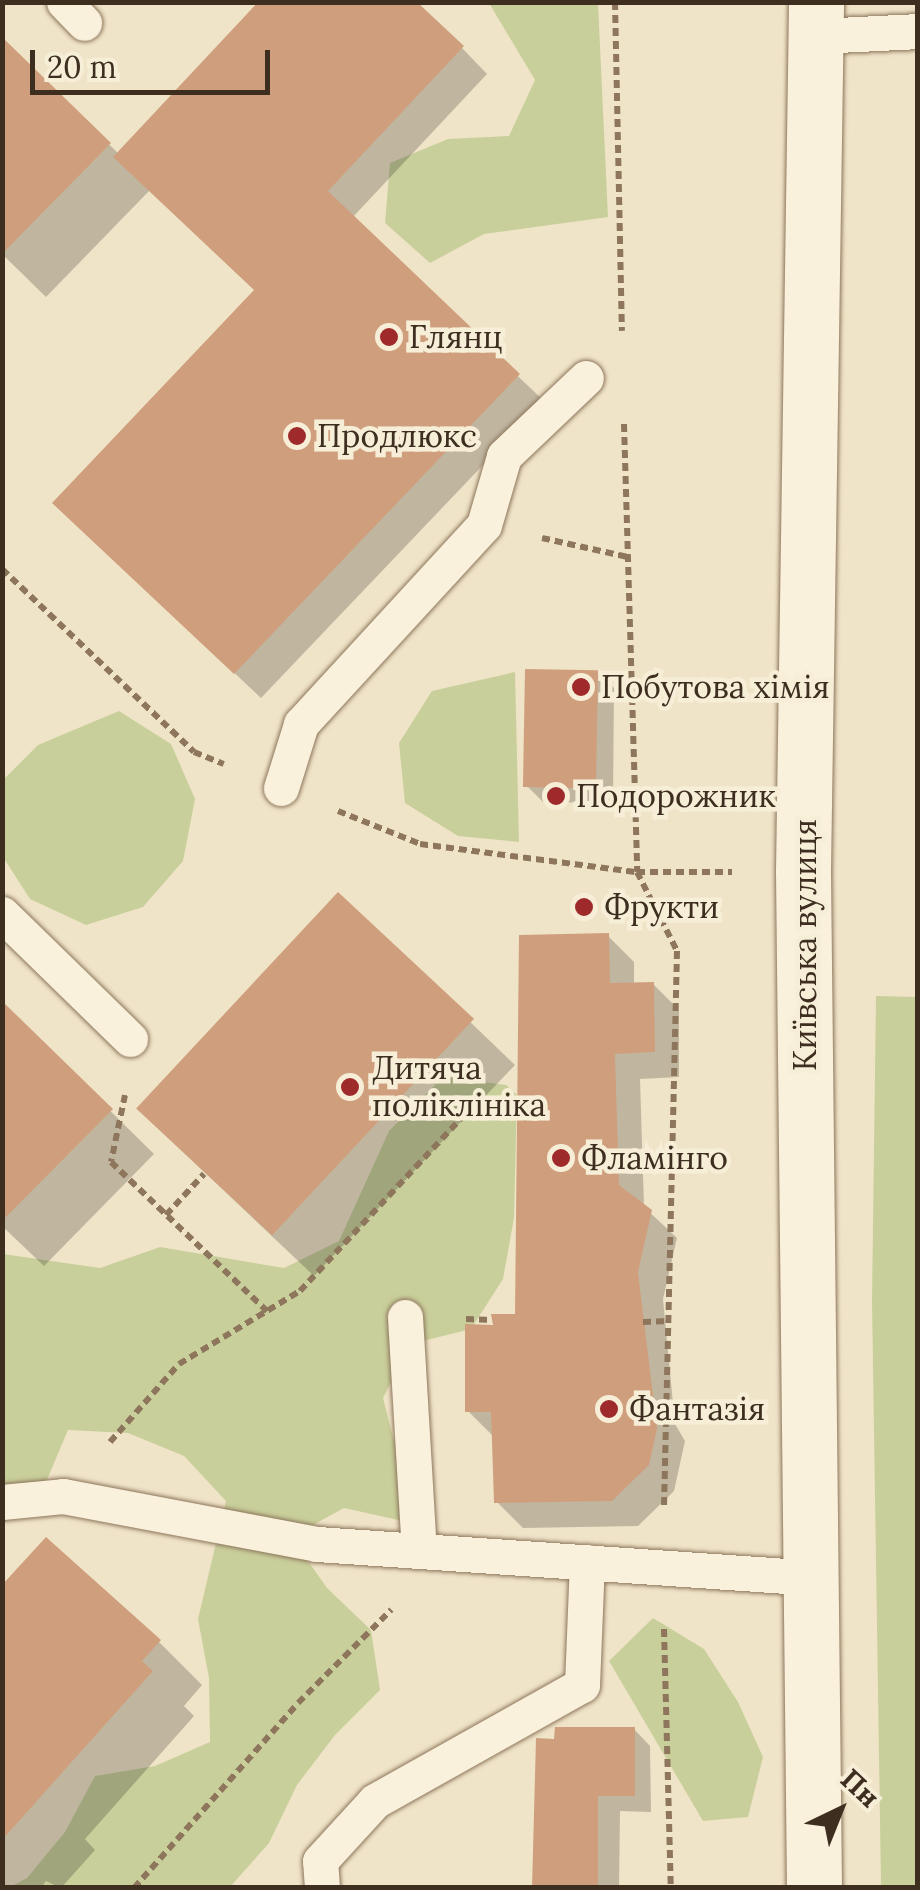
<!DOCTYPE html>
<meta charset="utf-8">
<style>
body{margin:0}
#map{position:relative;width:920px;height:1890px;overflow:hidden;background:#f0e4c8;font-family:Lora,serif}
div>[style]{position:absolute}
.green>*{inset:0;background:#c9cf9b}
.shadow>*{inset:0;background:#0003}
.building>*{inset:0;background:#cf9f7d;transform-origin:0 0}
.path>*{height:6px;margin-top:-3px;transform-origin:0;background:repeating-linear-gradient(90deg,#8d765c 0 8px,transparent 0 13px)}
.roads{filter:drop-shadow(0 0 2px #8d765c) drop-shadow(0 0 2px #8d765c)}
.lane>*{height:35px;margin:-17.5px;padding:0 17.5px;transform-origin:17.5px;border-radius:17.5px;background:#faf1dc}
.secondary>*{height:55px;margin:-27.5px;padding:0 27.5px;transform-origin:27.5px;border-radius:27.5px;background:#faf1dc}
.dots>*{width:28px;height:28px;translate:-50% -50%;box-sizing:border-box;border:5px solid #f7eed8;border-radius:50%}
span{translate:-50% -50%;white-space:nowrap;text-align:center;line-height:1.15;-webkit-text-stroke:9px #f7eed8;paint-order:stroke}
.poi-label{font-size:32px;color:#3d2e20}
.left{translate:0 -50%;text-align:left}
.street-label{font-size:32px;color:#3d2e20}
.frame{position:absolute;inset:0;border:5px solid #3d2e20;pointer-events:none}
.north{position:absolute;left:790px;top:1760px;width:100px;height:100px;-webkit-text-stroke:8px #f7eed8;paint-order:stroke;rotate:43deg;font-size:28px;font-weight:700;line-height:40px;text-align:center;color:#3d2e20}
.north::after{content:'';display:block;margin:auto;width:35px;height:45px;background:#3d2e20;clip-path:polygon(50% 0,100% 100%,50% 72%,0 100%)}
.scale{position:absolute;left:30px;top:50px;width:240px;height:45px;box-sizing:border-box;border:5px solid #3d2e20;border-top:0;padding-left:12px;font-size:30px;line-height:35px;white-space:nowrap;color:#3d2e20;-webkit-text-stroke:8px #f7eed8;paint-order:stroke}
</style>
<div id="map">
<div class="green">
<i style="clip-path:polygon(489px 3px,598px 3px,608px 217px,484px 234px,430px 263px,385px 223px,390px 163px,448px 139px,509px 136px,535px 80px)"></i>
<i style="clip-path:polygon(515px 672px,519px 842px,458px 836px,405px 803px,399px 743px,432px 691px)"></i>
<i style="clip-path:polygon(119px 711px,171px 744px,195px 799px,183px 861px,143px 907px,86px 925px,30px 899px,3px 857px,3px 780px,38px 745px)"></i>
<i style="clip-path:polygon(876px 996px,918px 997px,917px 1888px,881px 1887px,872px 1301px)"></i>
<i style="clip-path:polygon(443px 1077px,506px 1085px,517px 1095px,514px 1218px,503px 1279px,471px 1329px,411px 1344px,383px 1398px,400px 1464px,403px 1521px,344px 1508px,291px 1537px,327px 1588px,371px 1630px,380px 1690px,335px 1735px,297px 1785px,269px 1843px,230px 1887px,10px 1887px,27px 1878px,65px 1832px,95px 1776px,155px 1766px,210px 1742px,209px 1678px,198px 1619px,226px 1501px,184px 1456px,128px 1433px,68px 1430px,44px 1487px,3px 1524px,3px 1254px,100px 1268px,160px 1247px,284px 1268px,339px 1241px,389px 1131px)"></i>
<i style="clip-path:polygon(653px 1618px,704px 1649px,738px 1702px,763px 1757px,748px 1817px,703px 1821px,609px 1661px)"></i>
</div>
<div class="shadow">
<i style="clip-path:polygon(2px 41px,119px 154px,462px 48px,487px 74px,352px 218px,544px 401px,261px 698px,81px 529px,256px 291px,150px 190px,46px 297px,2px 254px)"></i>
<i style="clip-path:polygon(597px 672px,614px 688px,613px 803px,543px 802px,527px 786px)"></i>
<i style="clip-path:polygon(338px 895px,515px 1065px,314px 1276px,181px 1150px)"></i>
<i style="clip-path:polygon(608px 936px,634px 962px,634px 985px,653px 984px,679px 1010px,679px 1077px,640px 1079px,644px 1207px,677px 1238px,663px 1299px,675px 1424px,685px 1441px,674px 1491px,638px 1526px,523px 1528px,497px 1502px,494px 1437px,468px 1411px,496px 1328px,517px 1316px)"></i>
<i style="clip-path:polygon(2px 1004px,154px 1154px,44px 1266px,2px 1226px)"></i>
<i style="clip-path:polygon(2px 1589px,159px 1642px,202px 1685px,184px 1706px,194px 1716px,85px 1839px,95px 1850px,61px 1888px,46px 1881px,41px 1888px,2px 1888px)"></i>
<i style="clip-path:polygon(634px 1729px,650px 1746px,651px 1812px,620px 1811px,619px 1888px,535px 1888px,556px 1741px)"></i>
</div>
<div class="building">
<i style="clip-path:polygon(258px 2px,417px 2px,464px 46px,328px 191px,520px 374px,234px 674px,52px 503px,254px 290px,113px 157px)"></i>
<i style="clip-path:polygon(2px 37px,111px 143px,2px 254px)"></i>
<i style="left:525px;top:669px;width:73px;height:118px;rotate:1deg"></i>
<i style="left:338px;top:892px;width:186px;height:296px;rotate:43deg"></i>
<i style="clip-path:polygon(609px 933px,610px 983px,654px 982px,655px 1052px,615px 1054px,619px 1185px,652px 1210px,638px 1272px,657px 1428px,649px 1465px,612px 1501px,494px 1503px,491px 1412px,465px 1412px,465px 1324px,493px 1325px,491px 1314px,515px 1314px,519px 935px)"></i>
<i style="clip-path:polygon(2px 1001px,113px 1109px,2px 1221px)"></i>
<i style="clip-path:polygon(46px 1537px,161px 1640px,142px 1661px,153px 1671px,2px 1840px,2px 1585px)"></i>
<i style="clip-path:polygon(555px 1727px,635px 1727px,635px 1796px,598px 1796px,598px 1888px,532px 1888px,536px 1738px,554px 1739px)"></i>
</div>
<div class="path">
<i style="left:615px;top:2px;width:329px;rotate:88.8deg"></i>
<i style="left:624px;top:424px;width:448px;rotate:88.3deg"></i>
<i style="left:637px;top:872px;width:89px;rotate:63.1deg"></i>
<i style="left:677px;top:951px;width:555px;rotate:91.34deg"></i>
<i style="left:542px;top:538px;width:88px;rotate:12.5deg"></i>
<i style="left:2px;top:569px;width:265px;rotate:43.6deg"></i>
<i style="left:194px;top:752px;width:32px;rotate:22deg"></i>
<i style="left:338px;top:811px;width:88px;rotate:21.9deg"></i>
<i style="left:420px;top:844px;width:219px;rotate:7.4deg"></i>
<i style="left:637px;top:872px;width:95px"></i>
<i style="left:125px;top:1095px;width:68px;rotate:101.8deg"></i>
<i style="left:111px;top:1162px;width:216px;rotate:43.7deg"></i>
<i style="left:166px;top:1215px;width:56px;rotate:-47.2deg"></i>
<i style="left:466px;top:1319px;width:26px;rotate:2deg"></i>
<i style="left:643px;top:1322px;width:26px;rotate:-2deg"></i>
<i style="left:110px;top:1442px;width:104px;rotate:-48.5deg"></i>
<i style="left:179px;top:1364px;width:141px;rotate:-31.1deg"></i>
<i style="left:300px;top:1291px;width:238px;rotate:-47deg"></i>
<i style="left:664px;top:1629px;width:259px;rotate:88.5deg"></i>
<i style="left:134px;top:1888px;width:247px;rotate:-48.4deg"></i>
<i style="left:298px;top:1703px;width:132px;rotate:-45deg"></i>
</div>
<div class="roads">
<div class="lane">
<i style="left:64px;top:2px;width:29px;rotate:46deg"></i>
<i style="left:817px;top:36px;width:101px;rotate:-2.8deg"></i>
<i style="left:281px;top:788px;width:67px;rotate:-72.6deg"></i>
<i style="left:301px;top:724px;width:270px;rotate:-47.4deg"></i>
<i style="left:484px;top:525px;width:72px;rotate:-73.8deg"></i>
<i style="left:504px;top:456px;width:113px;rotate:-43.6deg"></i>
<i style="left:2px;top:914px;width:179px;rotate:44.3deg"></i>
<i style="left:405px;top:1317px;width:234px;rotate:86.6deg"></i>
<i style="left:2px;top:1502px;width:61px;rotate:-5.6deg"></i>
<i style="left:63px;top:1496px;width:258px;rotate:10.7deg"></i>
<i style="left:317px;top:1544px;width:494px;rotate:3.9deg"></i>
<i style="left:322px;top:1888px;width:27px;rotate:-94deg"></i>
<i style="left:320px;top:1861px;width:81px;rotate:-47.5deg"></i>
<i style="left:375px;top:1801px;width:237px;rotate:-29.3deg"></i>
<i style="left:582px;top:1685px;width:123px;rotate:-87.7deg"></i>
</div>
<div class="secondary">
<i style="left:814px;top:1888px;width:1017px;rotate:-90.62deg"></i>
<i style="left:803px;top:871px;width:869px;rotate:-89.14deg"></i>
</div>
</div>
<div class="dots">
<i style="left:389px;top:337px;background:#9e2a2b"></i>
<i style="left:297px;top:436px;background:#9e2a2b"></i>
<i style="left:581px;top:687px;background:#9e2a2b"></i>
<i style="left:556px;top:796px;background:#9e2a2b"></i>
<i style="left:584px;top:907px;background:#9e2a2b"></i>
<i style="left:350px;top:1087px;background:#9e2a2b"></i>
<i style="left:561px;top:1158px;background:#9e2a2b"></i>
<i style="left:609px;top:1409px;background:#9e2a2b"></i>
</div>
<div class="poi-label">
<span class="left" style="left:409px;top:337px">Глянц</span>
<span class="left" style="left:317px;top:436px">Продлюкс</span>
<span class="left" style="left:601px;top:687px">Побутова хімія</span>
<span class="left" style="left:576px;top:796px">Подорожник</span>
<span class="left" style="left:604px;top:907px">Фрукти</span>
<span class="left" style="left:372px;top:1087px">Дитяча<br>поліклініка</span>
<span class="left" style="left:581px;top:1158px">Фламінго</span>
<span class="left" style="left:629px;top:1409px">Фантазія</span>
</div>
<div class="street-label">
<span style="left:805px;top:945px;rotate:-90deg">Київська вулиця</span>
</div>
<div class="frame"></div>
<div class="north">Пн</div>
<div class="scale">20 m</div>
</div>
